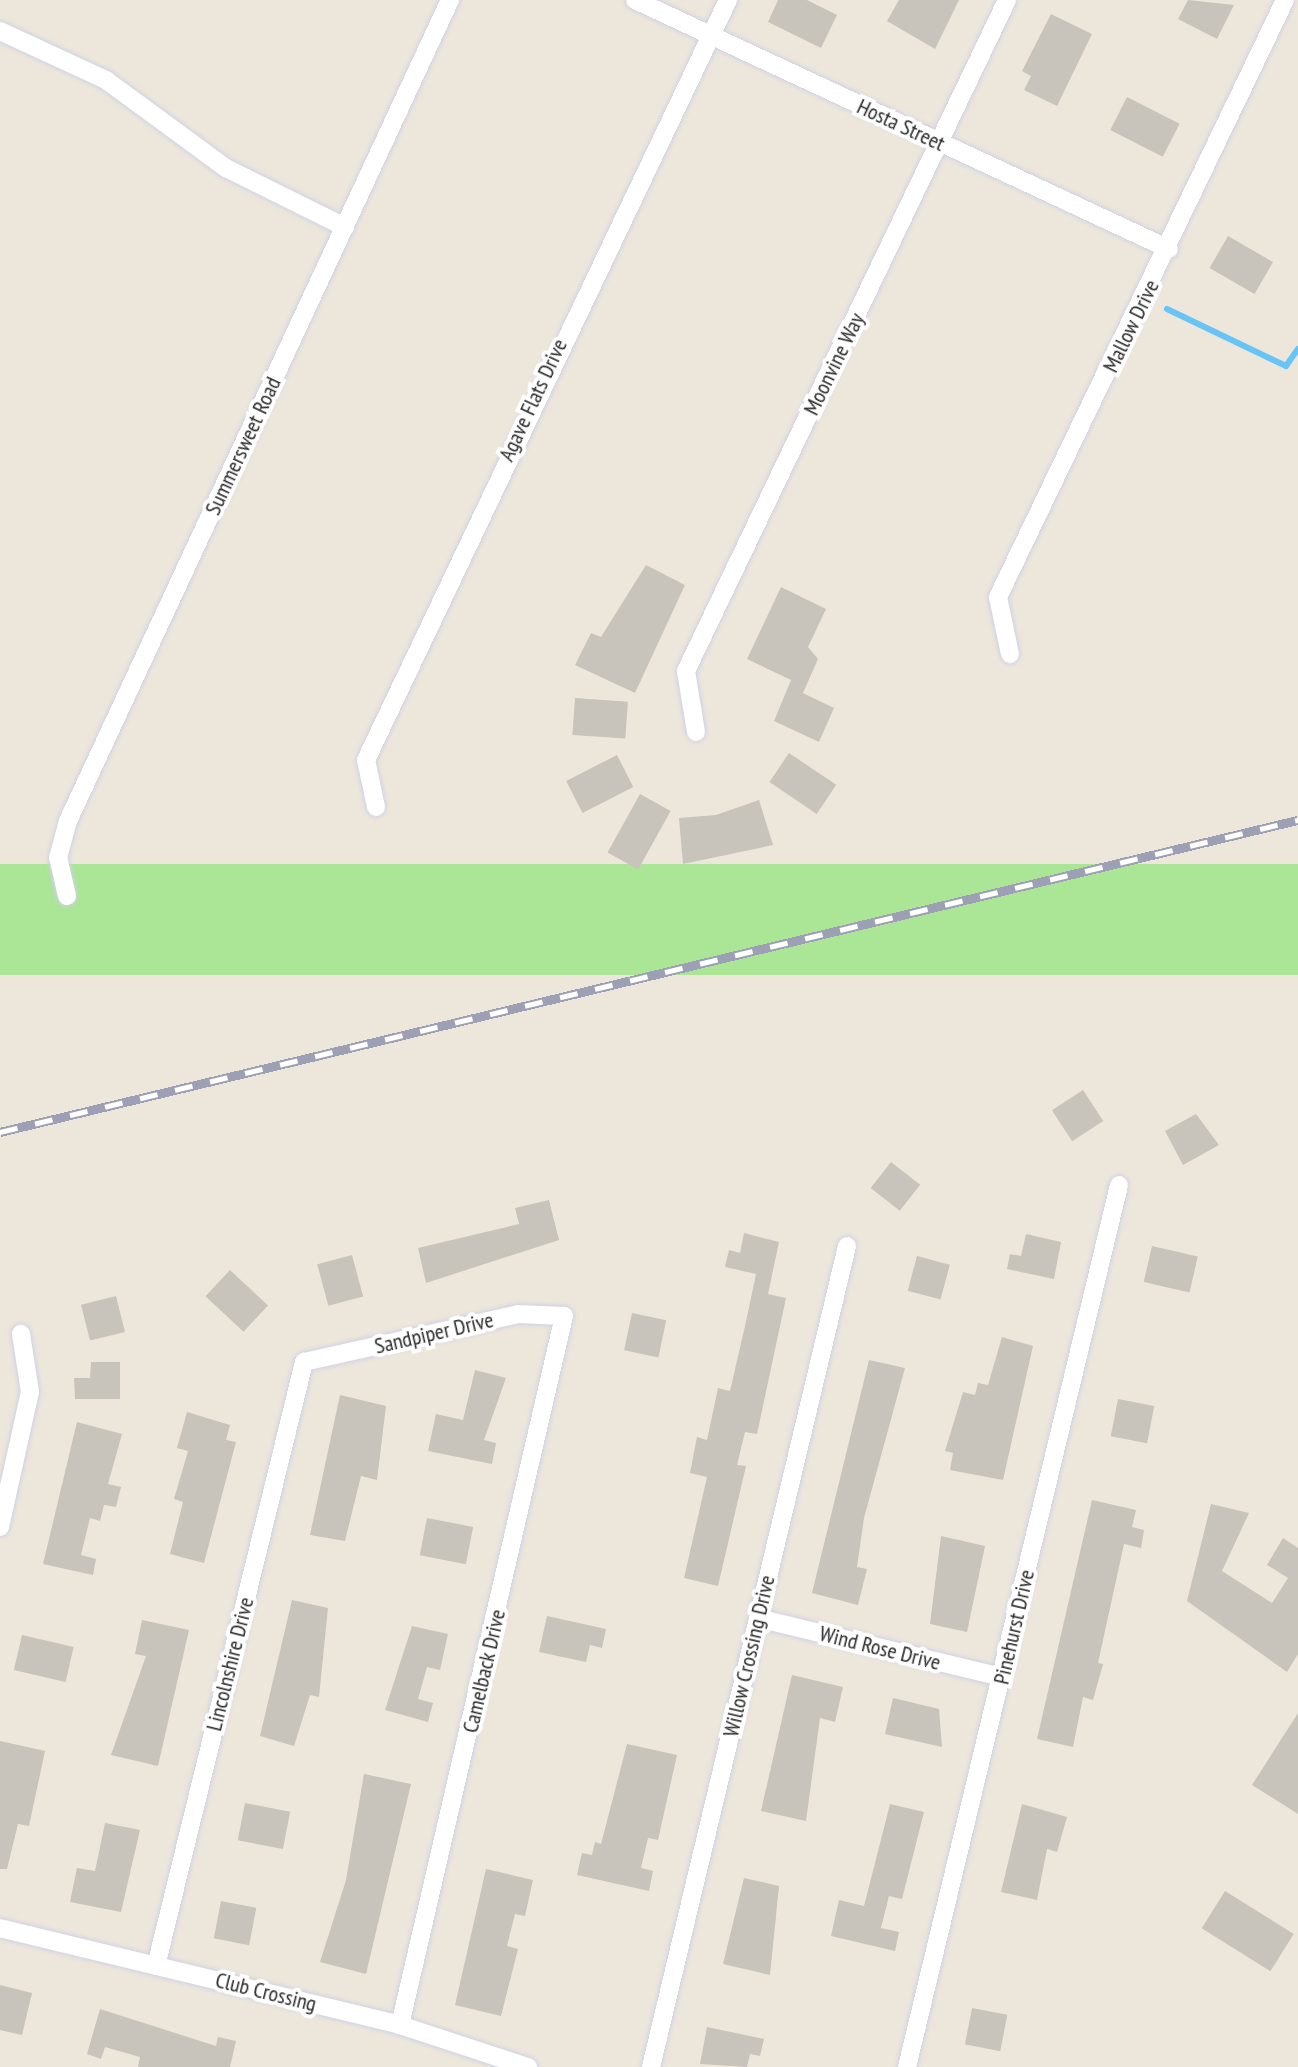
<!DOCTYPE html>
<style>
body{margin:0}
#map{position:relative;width:1298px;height:2067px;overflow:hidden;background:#ede7db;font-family:"PT Sans Narrow",sans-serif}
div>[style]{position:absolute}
.green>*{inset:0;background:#aae695;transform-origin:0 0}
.stream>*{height:6px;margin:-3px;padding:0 3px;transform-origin:3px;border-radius:3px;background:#68c4f4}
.building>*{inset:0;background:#c8c3bb;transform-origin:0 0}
.roads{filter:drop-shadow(0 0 2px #d0d2e4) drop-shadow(0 0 2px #d0d2e4)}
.minor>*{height:18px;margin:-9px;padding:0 9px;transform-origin:9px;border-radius:9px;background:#fff}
.rail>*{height:9px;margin-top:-4.5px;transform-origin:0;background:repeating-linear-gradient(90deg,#fff 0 18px,#9d9fb5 0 36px);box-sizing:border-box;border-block:2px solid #9d9fb5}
span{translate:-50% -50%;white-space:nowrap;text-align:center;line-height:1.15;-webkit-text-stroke:8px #fff;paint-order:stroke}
.street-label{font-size:22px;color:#2a2a2a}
</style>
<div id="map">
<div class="green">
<i style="left:1298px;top:864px;width:111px;height:1335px;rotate:90deg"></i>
</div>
<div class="stream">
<i style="left:1167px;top:309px;width:132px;rotate:25.6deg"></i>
<i style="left:1286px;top:366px;width:21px;rotate:-55deg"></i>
</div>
<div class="building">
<i style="clip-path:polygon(778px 0,807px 0,837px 15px,821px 48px,768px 22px)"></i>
<i style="clip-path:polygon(899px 0,959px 0,935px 49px,887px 21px)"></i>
<i style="clip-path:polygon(1188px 0,1234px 5px,1217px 39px,1178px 19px)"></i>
<i style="clip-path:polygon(1051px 14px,1092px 34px,1057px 106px,1024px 90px,1031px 76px,1022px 71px)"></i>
<i style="left:1127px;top:97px;width:59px;height:37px;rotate:27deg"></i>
<i style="left:1228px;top:236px;width:52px;height:37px;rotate:30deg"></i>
<i style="clip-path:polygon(646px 565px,685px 585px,635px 693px,575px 665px,591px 633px,601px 637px)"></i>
<i style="clip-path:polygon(781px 587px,826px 609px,808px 647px,818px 659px,803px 693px,834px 708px,819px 742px,774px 721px,791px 680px,747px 659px)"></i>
<i style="left:575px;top:698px;width:53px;height:37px;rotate:4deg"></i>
<i style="left:789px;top:753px;width:57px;height:35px;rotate:34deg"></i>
<i style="left:617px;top:755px;width:36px;height:57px;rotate:63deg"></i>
<i style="left:640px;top:794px;width:35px;height:67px;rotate:29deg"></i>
<i style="clip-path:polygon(759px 800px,773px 845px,683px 864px,679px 818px,716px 815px)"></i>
<i style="left:1083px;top:1090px;width:37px;height:37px;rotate:57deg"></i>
<i style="clip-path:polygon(1196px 1114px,1219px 1145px,1183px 1165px,1165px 1131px)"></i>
<i style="left:891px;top:1162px;width:37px;height:33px;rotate:38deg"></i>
<i style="clip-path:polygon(549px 1200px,559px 1240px,426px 1283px,418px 1248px,519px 1224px,515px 1208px)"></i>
<i style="clip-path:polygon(744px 1233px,779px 1242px,768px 1294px,786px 1298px,757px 1434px,745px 1432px,737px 1465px,746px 1466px,718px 1586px,684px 1578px,707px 1477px,690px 1473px,697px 1437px,707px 1440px,718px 1388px,730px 1391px,745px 1326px,756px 1274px,725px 1267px,729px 1250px,740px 1253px)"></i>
<i style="clip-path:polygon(1026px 1234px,1061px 1242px,1054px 1279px,1007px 1269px,1010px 1254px,1021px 1256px)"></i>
<i style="left:1152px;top:1246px;width:47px;height:37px;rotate:13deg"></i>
<i style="left:352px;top:1255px;width:43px;height:36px;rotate:75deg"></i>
<i style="left:917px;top:1256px;width:34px;height:36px;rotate:15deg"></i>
<i style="left:230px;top:1270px;width:52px;height:36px;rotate:43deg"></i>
<i style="left:116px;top:1296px;width:37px;height:36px;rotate:76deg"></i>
<i style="left:632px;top:1313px;width:35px;height:38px;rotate:12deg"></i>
<i style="clip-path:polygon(1002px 1337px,1033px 1346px,1003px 1480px,950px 1470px,953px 1453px,945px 1451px,963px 1392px,975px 1395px,978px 1383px,988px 1385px)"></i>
<i style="clip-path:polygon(869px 1360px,905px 1368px,864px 1518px,857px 1567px,867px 1569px,858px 1605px,812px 1593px)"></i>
<i style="clip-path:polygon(91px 1362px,120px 1362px,120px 1399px,75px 1399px,74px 1378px,90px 1378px)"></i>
<i style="clip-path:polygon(475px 1370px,506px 1378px,484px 1440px,496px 1443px,492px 1464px,428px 1451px,436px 1414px,463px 1420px)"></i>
<i style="clip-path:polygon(340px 1395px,386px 1406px,377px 1480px,361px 1476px,345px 1541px,310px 1535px)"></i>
<i style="left:1118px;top:1399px;width:37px;height:38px;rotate:11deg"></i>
<i style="clip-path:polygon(187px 1412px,230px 1425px,226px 1440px,236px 1442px,204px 1563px,170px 1554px,183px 1502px,174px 1499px,188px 1451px,177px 1448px)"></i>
<i style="clip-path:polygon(77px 1422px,122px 1434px,108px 1484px,121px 1487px,116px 1507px,104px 1505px,100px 1521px,90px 1518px,81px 1555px,96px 1559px,93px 1575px,43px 1564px)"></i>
<i style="clip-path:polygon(1092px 1500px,1136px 1510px,1132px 1527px,1144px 1530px,1141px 1548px,1124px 1544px,1098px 1663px,1103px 1664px,1093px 1700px,1083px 1697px,1073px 1747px,1037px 1739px)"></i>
<i style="clip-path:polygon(1211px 1504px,1249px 1513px,1222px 1571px,1272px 1603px,1288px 1578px,1267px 1565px,1283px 1538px,1298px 1548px,1298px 1654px,1287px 1672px,1187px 1601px)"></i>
<i style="left:427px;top:1518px;width:47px;height:38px;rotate:11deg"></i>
<i style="clip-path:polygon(941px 1536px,985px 1546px,967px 1632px,930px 1624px)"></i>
<i style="clip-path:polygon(292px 1600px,328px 1608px,319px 1697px,310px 1695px,294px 1746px,260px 1736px)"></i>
<i style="clip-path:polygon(547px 1616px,606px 1629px,602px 1648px,590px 1645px,586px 1662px,539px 1652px)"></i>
<i style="clip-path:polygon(142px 1620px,189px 1630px,158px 1766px,111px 1755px,146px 1656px,135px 1654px)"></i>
<i style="clip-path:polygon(412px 1626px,448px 1634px,440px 1670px,427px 1667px,418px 1699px,433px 1703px,428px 1722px,385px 1710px)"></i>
<i style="left:22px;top:1635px;width:53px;height:36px;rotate:13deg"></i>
<i style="clip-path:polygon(792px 1675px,843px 1687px,835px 1722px,820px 1718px,806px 1821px,761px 1811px)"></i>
<i style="clip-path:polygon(893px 1698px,939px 1709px,942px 1747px,885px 1734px)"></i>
<i style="clip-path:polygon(1298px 1713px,1298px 1814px,1252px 1785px)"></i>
<i style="clip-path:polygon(0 1741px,45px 1751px,29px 1826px,18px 1824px,7px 1869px,0 1869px)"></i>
<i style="clip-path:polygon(627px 1744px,677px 1755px,658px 1840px,648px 1838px,641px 1868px,653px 1871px,649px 1891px,577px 1875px,582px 1853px,592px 1855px,595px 1842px,601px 1844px)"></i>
<i style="clip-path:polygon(364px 1774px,411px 1784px,366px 1974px,320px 1962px,346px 1880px)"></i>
<i style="left:245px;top:1803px;width:46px;height:38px;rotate:11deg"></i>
<i style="clip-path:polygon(890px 1804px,924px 1812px,902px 1899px,889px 1896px,881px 1928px,899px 1932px,895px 1951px,831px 1936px,839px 1900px,864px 1906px)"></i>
<i style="clip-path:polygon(1022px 1804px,1067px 1817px,1057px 1852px,1047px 1849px,1037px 1900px,1001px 1892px)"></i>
<i style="clip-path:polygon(105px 1823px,140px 1830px,121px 1912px,70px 1902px,77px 1868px,95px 1871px)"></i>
<i style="clip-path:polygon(486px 1869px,533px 1880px,525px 1916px,515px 1914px,507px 1946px,518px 1949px,501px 2016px,455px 2005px)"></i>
<i style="clip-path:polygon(744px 1878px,779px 1886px,770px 1975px,723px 1964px)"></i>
<i style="left:1225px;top:1891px;width:81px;height:44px;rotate:32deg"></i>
<i style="left:221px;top:1901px;width:36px;height:38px;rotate:11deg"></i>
<i style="clip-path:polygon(0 1985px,32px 1993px,22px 2035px,0 2030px)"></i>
<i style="left:972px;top:2008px;width:36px;height:37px;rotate:11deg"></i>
<i style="clip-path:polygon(100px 2009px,216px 2046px,218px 2037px,236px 2041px,230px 2067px,138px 2067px,140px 2057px,105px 2047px,101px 2059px,87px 2054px)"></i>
<i style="clip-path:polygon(707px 2027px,764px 2039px,760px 2056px,750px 2054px,747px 2067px,700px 2064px)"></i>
</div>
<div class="roads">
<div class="minor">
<i style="left:635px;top:0;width:589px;rotate:25deg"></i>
<i style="left:0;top:31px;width:117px;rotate:24.8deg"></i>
<i style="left:106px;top:80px;width:149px;rotate:36.3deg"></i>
<i style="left:226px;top:168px;width:133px;rotate:26.4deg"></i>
<i style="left:1010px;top:654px;width:58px;rotate:-101.9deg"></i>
<i style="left:998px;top:597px;width:662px;rotate:-64.32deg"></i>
<i style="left:696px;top:732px;width:62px;rotate:-99.3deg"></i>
<i style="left:686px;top:671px;width:744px;rotate:-64.43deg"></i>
<i style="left:376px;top:807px;width:48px;rotate:-102deg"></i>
<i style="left:366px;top:760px;width:842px;rotate:-64.53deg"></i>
<i style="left:67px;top:896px;width:39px;rotate:-103deg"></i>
<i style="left:58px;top:858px;width:38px;rotate:-75deg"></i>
<i style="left:68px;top:821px;width:906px;rotate:-65.05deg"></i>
<i style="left:0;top:1527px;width:138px;rotate:-77.5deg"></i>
<i style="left:30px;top:1392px;width:59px;rotate:-98.8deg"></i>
<i style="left:758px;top:1618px;width:251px;rotate:13.6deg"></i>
<i style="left:0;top:1928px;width:412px;rotate:13.6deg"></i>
<i style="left:400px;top:2025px;width:135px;rotate:18.2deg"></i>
<i style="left:156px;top:1966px;width:622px;rotate:-76.23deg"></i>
<i style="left:304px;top:1362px;width:219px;rotate:-12.6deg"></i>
<i style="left:518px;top:1314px;width:46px;rotate:2.5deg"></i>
<i style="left:564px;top:1316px;width:728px;rotate:103.02deg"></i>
<i style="left:651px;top:2067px;width:844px;rotate:-76.57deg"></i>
<i style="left:907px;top:2067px;width:907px;rotate:-76.48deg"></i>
</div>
</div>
<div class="rail">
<i style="left:0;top:1132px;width:1335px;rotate:-13.52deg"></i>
</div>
<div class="street-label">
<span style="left:901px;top:125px;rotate:25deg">Hosta Street</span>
<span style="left:1131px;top:326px;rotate:-64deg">Mallow Drive</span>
<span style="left:834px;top:364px;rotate:-64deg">Moonvine Way</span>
<span style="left:533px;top:400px;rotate:-65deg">Agave Flats Drive</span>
<span style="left:243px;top:446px;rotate:-65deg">Summersweet Road</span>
<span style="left:434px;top:1333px;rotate:-13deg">Sandpiper Drive</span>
<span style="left:1014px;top:1627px;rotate:-77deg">Pinehurst Drive</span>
<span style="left:880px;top:1648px;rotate:14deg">Wind Rose Drive</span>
<span style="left:749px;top:1656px;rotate:-77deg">Willow Crossing Drive</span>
<span style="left:230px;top:1664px;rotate:-76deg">Lincolnshire Drive</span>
<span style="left:484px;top:1671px;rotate:-77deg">Camelback Drive</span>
<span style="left:266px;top:1992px;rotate:14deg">Club Crossing</span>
</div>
</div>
